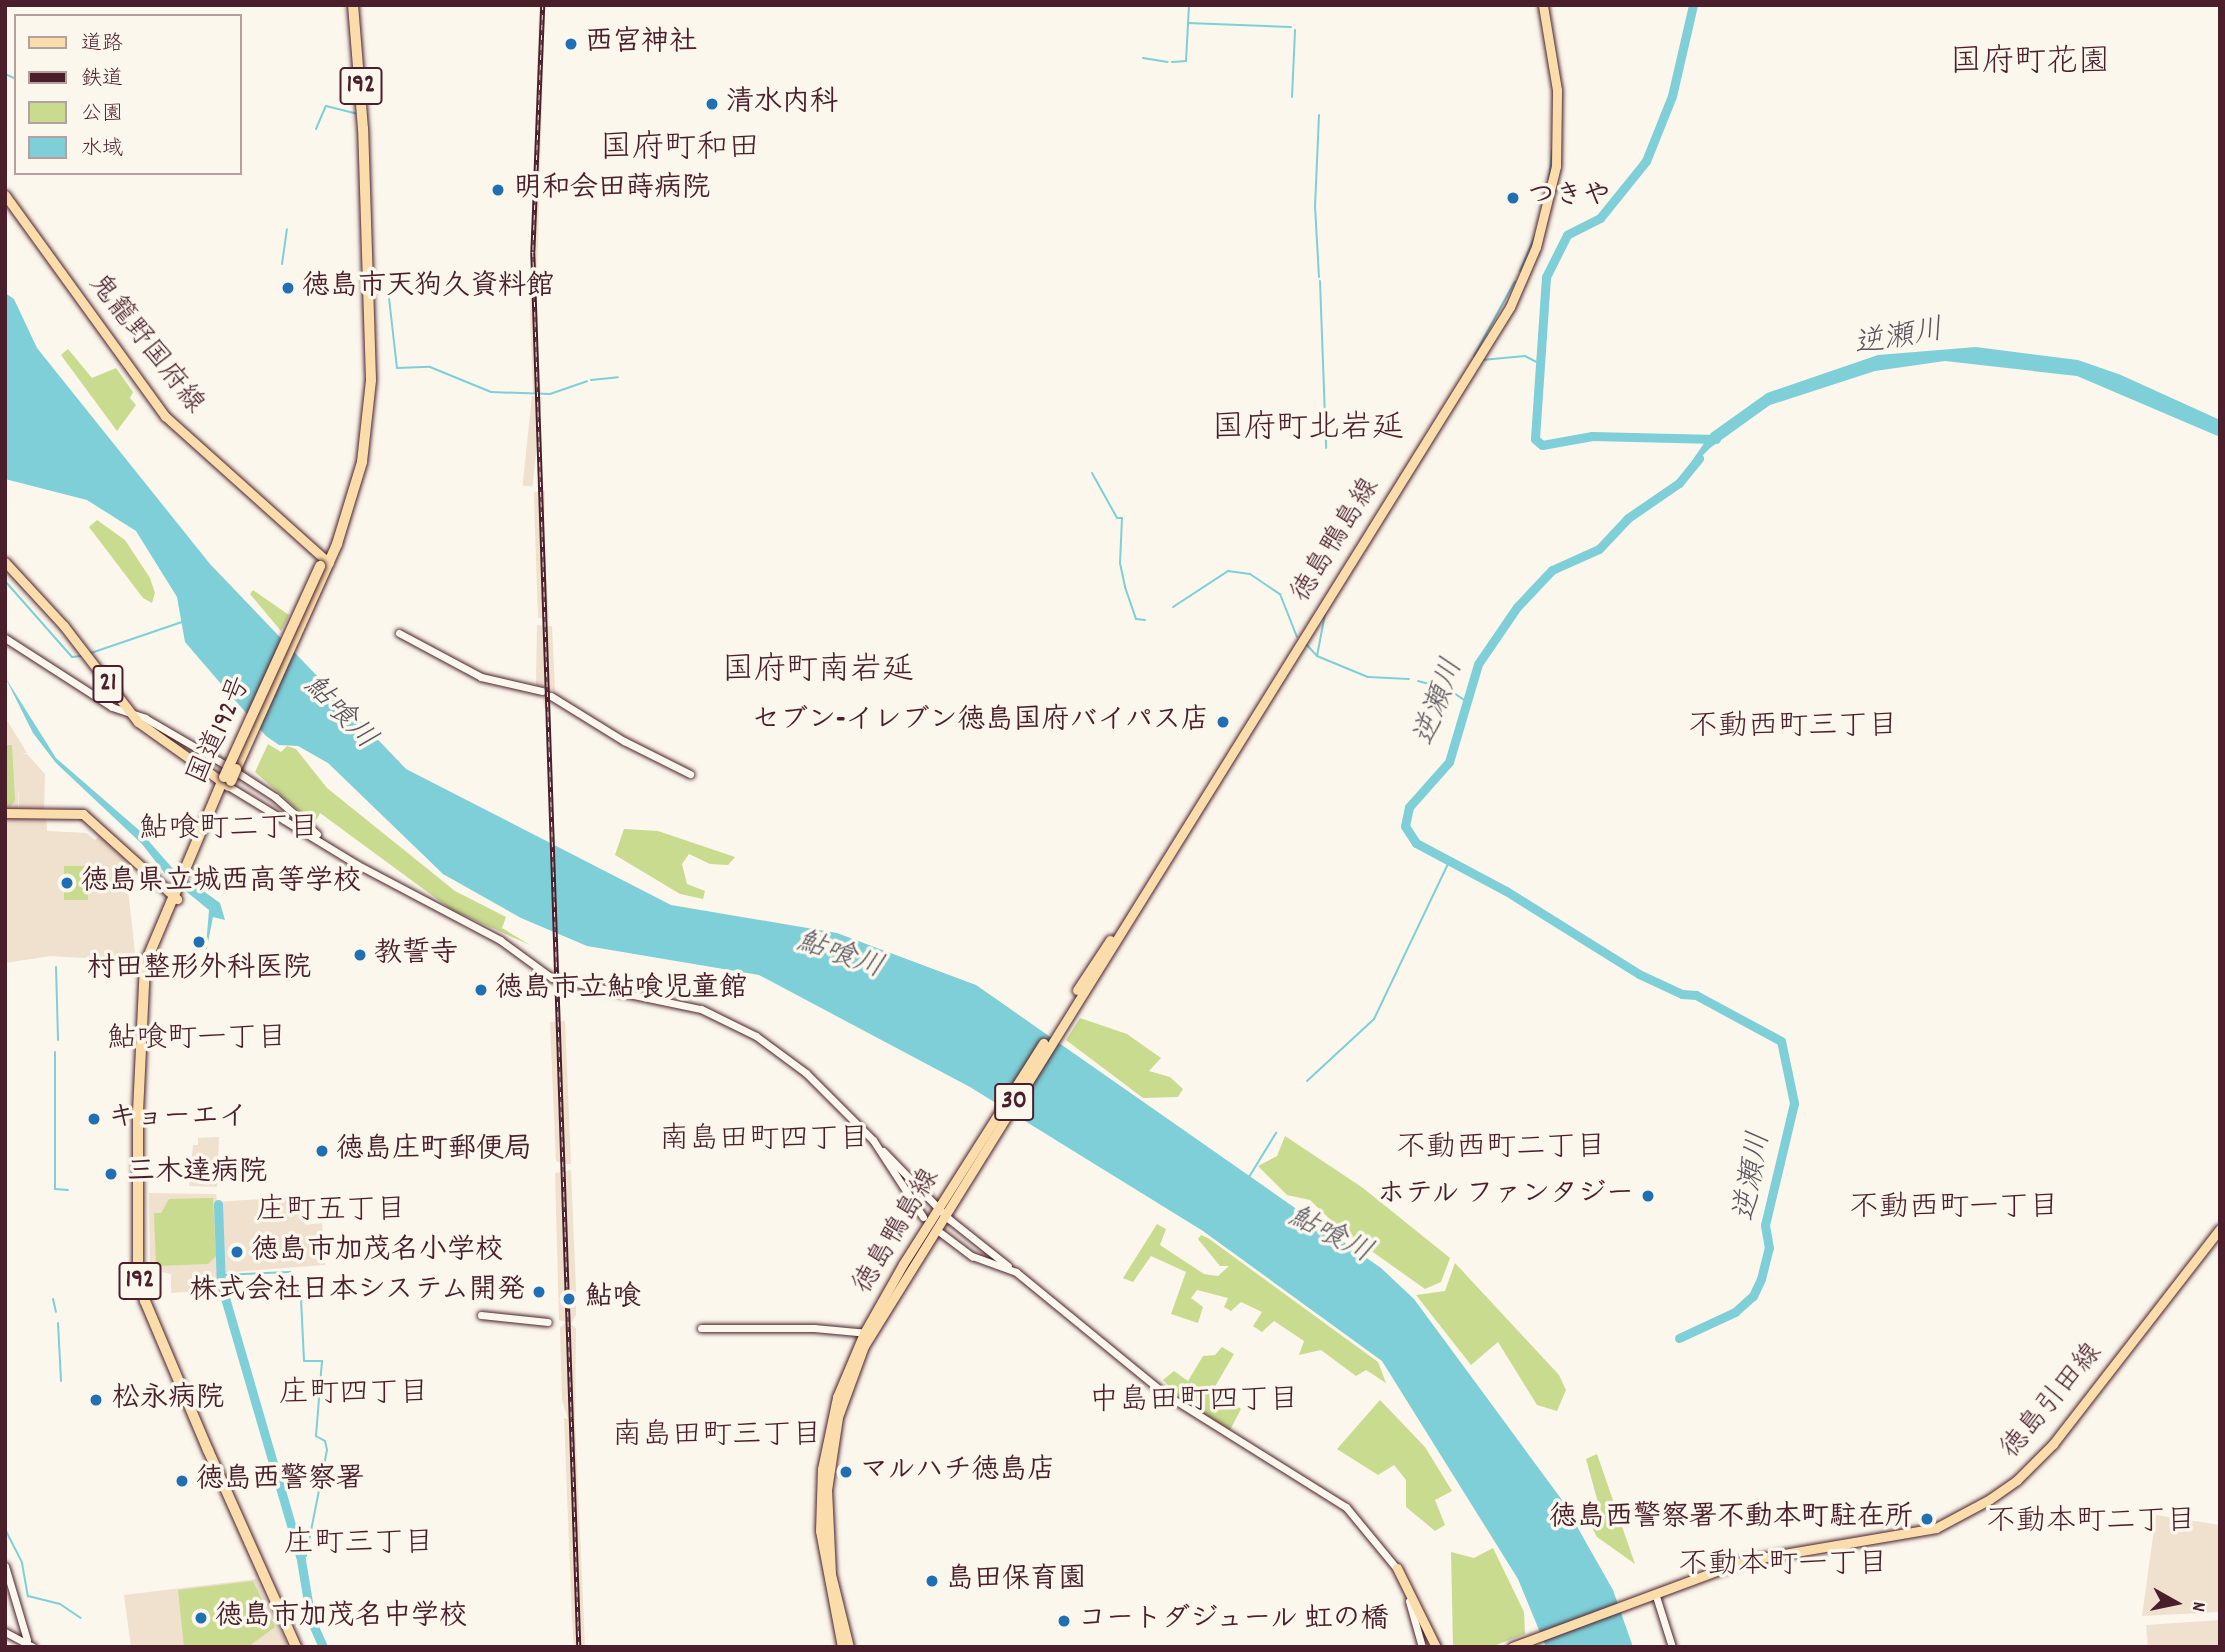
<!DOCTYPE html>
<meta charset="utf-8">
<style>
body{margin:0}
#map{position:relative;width:2225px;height:1652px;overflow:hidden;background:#fbf7ec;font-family:Dekko,"Klee One",sans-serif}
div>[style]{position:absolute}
.built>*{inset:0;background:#f0e0ce;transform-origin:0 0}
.green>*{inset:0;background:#c9db8f;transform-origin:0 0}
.water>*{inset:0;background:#7ecfd7}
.stream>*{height:2px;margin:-1px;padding:0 1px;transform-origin:1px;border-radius:1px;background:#7ecfd7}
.river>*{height:9px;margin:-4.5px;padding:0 4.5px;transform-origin:4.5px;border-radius:4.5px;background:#7ecfd7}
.roads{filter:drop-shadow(0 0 2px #4a1f2b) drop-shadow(0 0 2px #4a1f2b)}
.minor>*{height:7px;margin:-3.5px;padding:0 3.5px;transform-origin:3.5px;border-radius:3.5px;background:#fbf7ec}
.major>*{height:9px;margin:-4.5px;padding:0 4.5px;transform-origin:4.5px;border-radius:4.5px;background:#fbddab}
.highway>*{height:10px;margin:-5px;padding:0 5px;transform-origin:5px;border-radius:5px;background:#fbddab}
.rail>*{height:4.5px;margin-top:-2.25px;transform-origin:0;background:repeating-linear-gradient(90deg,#fbf7ec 0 5px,#4a1f2b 0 10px);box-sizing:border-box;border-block:2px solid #4a1f2b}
.bridges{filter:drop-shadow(0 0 2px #4a1f2b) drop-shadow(0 0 2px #4a1f2b)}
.highway-bridge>*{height:10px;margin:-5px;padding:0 5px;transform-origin:5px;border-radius:5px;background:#fbddab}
.dots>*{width:19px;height:19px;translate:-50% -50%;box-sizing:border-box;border:4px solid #fbf7ec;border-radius:50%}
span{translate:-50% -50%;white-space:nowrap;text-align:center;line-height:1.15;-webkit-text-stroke:7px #fbf7ec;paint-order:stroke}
.shield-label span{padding:2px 5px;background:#fbf7ec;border:2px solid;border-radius:5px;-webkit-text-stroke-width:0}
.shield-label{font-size:26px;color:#4a1f2b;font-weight:700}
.poi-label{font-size:28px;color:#4a1f2b;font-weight:700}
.left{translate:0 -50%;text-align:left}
.right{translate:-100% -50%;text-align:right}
.street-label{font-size:28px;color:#4a1f2b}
.water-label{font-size:30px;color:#5a545f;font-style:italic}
.neighbourhood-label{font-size:30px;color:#4a1f2b}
.quarter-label{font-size:32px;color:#4a1f2b}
.frame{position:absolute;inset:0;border:7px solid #4a1f2b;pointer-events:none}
.legend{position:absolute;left:14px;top:14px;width:228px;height:161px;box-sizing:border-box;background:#fbf7ec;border:2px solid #b4a19f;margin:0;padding:9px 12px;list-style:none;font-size:21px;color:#4a1f2b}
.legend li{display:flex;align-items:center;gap:14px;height:35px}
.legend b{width:35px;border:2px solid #b4a19f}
.north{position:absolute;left:2141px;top:1568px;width:70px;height:70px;-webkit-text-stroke:5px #fbf7ec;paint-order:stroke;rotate:99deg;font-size:19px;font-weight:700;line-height:28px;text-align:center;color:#4a1f2b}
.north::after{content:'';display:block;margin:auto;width:24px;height:32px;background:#4a1f2b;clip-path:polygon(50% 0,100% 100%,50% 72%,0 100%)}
</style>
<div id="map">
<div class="built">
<i style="clip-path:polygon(539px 5px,545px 5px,536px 311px,541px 393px,533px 393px,530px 315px)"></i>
<i style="left:532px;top:396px;width:10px;height:90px;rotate:6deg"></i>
<i style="clip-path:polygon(545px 491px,544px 532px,549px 618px,538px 618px,535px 529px,534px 492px)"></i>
<i style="clip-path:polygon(537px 625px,552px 626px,555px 690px,551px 690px,550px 710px,544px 708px,542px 687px,536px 685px)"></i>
<i style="clip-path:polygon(5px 717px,27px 753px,21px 754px,27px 754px,45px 774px,44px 811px,19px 812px,18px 786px,18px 811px,5px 811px)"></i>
<i style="clip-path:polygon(5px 816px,46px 816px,47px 831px,86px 833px,95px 840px,101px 834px,124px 855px,136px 961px,50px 956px,5px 963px)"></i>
<i style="clip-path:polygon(565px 1021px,571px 1164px,563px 1164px,556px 1161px,550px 1022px)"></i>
<i style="clip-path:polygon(219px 1137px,217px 1187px,189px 1186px,193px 1145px,198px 1145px,198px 1138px)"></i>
<i style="clip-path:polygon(571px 1170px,576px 1289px,576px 1315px,571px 1324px,576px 1328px,575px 1420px,585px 1647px,574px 1647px,572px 1619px,564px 1418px,568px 1419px,562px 1400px,560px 1328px,566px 1322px,559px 1320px,555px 1173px)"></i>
<i style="clip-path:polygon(149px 1193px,216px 1194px,217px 1202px,302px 1196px,305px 1225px,322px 1223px,325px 1265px,219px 1273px,219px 1290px,171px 1293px,171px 1274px,162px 1272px,162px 1267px,150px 1268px)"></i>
<i style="clip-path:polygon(2156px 1515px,2220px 1525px,2220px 1612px,2142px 1616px)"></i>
<i style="clip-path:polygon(256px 1579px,288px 1647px,131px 1647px,124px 1595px)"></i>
<i style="clip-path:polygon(2220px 1620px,2220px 1647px,2148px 1647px,2146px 1625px)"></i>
</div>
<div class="green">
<i style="clip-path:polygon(68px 349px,92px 378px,116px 368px,133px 392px,130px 398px,136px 405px,117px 431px,61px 355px)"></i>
<i style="clip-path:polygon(97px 520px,125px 540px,150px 578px,155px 593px,152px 603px,143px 598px,89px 527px)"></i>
<i style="clip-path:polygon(253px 590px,289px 615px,281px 631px,250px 594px)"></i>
<i style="clip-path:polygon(268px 744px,281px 752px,287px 746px,296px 749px,327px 788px,455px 891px,506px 917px,502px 928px,530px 945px,452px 910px,320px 813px,314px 824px,255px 772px)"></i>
<i style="clip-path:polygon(5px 745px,12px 745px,15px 801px,10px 807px,5px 807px)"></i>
<i style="clip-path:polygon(624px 829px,658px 831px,735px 857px,728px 865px,710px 864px,689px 854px,682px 864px,687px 884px,705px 891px,703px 899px,680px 894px,615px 855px)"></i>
<i style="left:64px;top:866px;width:24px;height:34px"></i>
<i style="clip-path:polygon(1080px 1018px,1127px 1034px,1161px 1058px,1149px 1071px,1170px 1077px,1183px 1089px,1178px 1097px,1143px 1098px,1066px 1040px)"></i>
<i style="clip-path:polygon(1285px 1136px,1363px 1188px,1450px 1258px,1441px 1282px,1425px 1289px,1339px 1228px,1310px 1200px,1287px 1195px,1258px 1166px,1277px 1156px)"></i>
<i style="clip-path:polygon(213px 1198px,216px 1256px,208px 1264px,156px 1266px,154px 1213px,161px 1213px,169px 1199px)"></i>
<i style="clip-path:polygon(1157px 1224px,1166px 1229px,1160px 1245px,1204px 1274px,1218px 1276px,1229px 1266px,1220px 1266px,1198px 1239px,1201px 1235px,1208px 1238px,1378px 1362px,1386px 1383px,1366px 1370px,1356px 1376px,1321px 1350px,1299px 1355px,1304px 1341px,1274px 1321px,1262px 1332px,1253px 1326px,1262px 1312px,1241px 1302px,1231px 1311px,1224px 1307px,1228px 1298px,1197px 1290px,1191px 1298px,1203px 1307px,1198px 1323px,1171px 1314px,1186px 1272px,1151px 1256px,1133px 1282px,1123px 1278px)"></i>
<i style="clip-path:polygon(1455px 1263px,1559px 1375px,1566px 1390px,1557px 1411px,1537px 1405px,1498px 1342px,1471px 1365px,1416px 1295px,1445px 1291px)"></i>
<i style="clip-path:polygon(1222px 1347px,1234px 1354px,1213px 1390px,1241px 1409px,1230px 1430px,1185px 1402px,1163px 1380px,1174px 1371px,1188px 1381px,1203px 1356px,1215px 1355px)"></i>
<i style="clip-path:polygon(1380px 1400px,1425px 1447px,1452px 1491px,1435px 1500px,1445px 1525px,1435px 1531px,1406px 1507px,1406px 1480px,1394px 1465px,1378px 1475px,1337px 1449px)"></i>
<i style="clip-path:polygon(1597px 1454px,1635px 1564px,1597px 1537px,1591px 1526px,1602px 1517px,1586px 1459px)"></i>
<i style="clip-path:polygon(1493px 1548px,1524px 1612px,1525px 1634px,1491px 1647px,1453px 1647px,1451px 1552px,1474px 1558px)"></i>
<i style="clip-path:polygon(253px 1581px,275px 1627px,248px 1647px,184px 1647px,178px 1590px)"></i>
</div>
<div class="water">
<i style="clip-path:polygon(5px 293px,14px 299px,37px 348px,210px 564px,406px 769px,671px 905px,837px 933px,976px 985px,1381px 1268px,1414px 1299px,1562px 1500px,1613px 1590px,1633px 1647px,1546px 1647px,1518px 1579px,1382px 1361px,1203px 1231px,970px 1087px,759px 975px,587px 946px,521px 918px,443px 874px,328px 763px,298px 746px,279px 745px,266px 736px,185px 642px,177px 597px,136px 531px,87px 500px,5px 479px)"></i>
<i style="clip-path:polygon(1976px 347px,2078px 360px,2121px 375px,2220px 420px,2220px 437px,2077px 376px,1945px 361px,1875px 371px,1770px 405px,1710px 448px,1679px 480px,1711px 433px,1767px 393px,1878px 355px)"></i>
<i style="clip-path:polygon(5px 677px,56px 758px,140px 831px,174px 870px,220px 903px,225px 920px,213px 917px,205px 958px,209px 910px,166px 875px,142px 844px,56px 763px,33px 733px)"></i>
</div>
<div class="stream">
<i style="left:619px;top:5px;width:37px"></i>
<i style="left:1188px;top:23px;width:103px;rotate:2.2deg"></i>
<i style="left:1143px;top:58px;width:25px;rotate:9deg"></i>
<i style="left:1172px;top:62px;width:14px;rotate:-4deg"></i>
<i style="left:1186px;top:61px;width:56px;rotate:-86.9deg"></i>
<i style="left:5px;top:74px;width:12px;rotate:24deg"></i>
<i style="left:1292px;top:97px;width:67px;rotate:-87.4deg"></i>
<i style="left:16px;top:106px;width:8px;rotate:90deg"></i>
<i style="left:1319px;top:115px;width:91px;rotate:92.5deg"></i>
<i style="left:1315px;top:206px;width:71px;rotate:86.8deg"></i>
<i style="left:316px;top:129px;width:25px;rotate:-67deg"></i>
<i style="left:326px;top:106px;width:32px;rotate:14deg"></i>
<i style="left:1549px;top:179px;width:30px;rotate:-84deg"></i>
<i style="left:282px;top:264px;width:35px;rotate:-82deg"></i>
<i style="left:1520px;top:271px;width:39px;rotate:-67deg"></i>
<i style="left:1320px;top:281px;width:167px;rotate:87.9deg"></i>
<i style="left:389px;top:298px;width:70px;rotate:83.5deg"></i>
<i style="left:397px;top:368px;width:33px;rotate:-2deg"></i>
<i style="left:430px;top:367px;width:66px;rotate:22.3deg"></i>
<i style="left:491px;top:392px;width:59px;rotate:1.9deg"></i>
<i style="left:550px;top:394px;width:39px;rotate:-19deg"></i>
<i style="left:1474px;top:356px;width:85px;rotate:-61.3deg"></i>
<i style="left:1482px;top:360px;width:43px;rotate:-5.3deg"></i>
<i style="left:1525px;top:356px;width:17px;rotate:28deg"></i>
<i style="left:591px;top:380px;width:27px;rotate:-6deg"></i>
<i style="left:1092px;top:473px;width:51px;rotate:60.9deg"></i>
<i style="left:1117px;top:518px;width:5px"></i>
<i style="left:1122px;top:518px;width:45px;rotate:92.5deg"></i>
<i style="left:1120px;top:563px;width:25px;rotate:78deg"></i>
<i style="left:1125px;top:587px;width:34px;rotate:71deg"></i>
<i style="left:1136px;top:619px;width:9px;rotate:6deg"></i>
<i style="left:5px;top:581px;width:101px;rotate:48.6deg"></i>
<i style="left:72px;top:657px;width:9px;rotate:-6deg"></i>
<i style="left:1173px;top:607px;width:66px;rotate:-33.2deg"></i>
<i style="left:1228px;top:571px;width:22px;rotate:8deg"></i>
<i style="left:1250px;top:574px;width:36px;rotate:34deg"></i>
<i style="left:1280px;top:594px;width:46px;rotate:68.4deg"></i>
<i style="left:1306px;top:644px;width:16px;rotate:47deg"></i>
<i style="left:1317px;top:656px;width:55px;rotate:22.4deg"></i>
<i style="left:1368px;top:677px;width:41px;rotate:2.8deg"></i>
<i style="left:91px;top:653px;width:96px;rotate:-18.8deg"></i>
<i style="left:1317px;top:656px;width:43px;rotate:-79.2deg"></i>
<i style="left:1418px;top:681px;width:31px;rotate:15deg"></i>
<i style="left:1448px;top:689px;width:22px;rotate:34deg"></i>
<i style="left:56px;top:967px;width:73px;rotate:88.4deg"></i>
<i style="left:55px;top:1052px;width:137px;rotate:90deg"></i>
<i style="left:55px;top:1189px;width:13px;rotate:4deg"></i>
<i style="left:1307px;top:1081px;width:91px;rotate:-42.8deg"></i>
<i style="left:1374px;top:1019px;width:174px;rotate:-64.5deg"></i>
<i style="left:1249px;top:1177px;width:52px;rotate:-58.5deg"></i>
<i style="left:220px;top:1275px;width:70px;rotate:-2.5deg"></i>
<i style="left:290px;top:1272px;width:29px;rotate:68deg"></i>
<i style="left:301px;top:1299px;width:62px;rotate:87.2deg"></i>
<i style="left:304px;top:1361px;width:18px"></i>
<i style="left:322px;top:1361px;width:75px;rotate:94.6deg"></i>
<i style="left:316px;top:1436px;width:10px;rotate:29deg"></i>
<i style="left:325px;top:1441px;width:9px;rotate:77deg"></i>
<i style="left:327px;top:1450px;width:108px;rotate:101.2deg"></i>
<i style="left:53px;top:1299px;width:13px;rotate:77deg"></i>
<i style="left:58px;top:1323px;width:58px;rotate:87deg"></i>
<i style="left:5px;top:1529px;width:38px;rotate:63deg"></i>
<i style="left:22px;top:1563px;width:34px;rotate:80deg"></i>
<i style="left:28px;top:1596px;width:33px;rotate:14deg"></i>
<i style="left:60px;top:1604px;width:25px;rotate:34deg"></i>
<i style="left:301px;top:1560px;width:3px;rotate:-45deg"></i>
</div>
<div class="river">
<i style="left:1693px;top:5px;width:93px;rotate:103deg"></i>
<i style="left:1672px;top:96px;width:70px;rotate:111.8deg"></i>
<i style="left:1646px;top:161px;width:73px;rotate:128.9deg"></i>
<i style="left:1600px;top:218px;width:37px;rotate:153deg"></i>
<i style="left:1567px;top:235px;width:47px;rotate:116.6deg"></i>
<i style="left:1546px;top:277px;width:162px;rotate:93.9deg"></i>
<i style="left:1535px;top:439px;width:9px;rotate:41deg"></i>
<i style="left:1542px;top:445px;width:51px;rotate:-10.2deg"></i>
<i style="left:1592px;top:436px;width:124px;rotate:1.4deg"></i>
<i style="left:218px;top:1204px;width:80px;rotate:87.9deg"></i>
<i style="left:221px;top:1284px;width:287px;rotate:73.8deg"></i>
<i style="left:301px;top:1560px;width:61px;rotate:80.5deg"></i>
<i style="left:311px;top:1620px;width:30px;rotate:66deg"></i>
<i style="left:1679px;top:1338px;width:62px;rotate:-24.9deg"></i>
<i style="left:1735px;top:1312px;width:24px;rotate:-42deg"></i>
<i style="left:1753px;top:1296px;width:19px;rotate:-65deg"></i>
<i style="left:1761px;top:1279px;width:32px;rotate:-76deg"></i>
<i style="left:1769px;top:1248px;width:23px;rotate:-100deg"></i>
<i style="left:1765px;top:1225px;width:125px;rotate:-76.6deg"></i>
<i style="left:1794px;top:1103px;width:63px;rotate:-101.8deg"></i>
<i style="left:1781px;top:1041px;width:97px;rotate:-151.6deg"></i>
<i style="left:1696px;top:995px;width:14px;rotate:-176deg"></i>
<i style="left:1682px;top:994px;width:47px;rotate:-155.1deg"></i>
<i style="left:1639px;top:974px;width:157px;rotate:-148deg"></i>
<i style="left:1506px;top:891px;width:102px;rotate:-151.9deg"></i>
<i style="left:1416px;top:843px;width:20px;rotate:-123deg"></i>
<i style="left:1405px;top:826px;width:19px;rotate:-78deg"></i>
<i style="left:1409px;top:807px;width:60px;rotate:-48.4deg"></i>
<i style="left:1449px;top:762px;width:102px;rotate:-73.5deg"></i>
<i style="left:1478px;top:664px;width:69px;rotate:-55.6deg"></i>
<i style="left:1517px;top:607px;width:51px;rotate:-46.6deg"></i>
<i style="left:1552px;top:570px;width:51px;rotate:-24.1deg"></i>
<i style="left:1599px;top:549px;width:42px;rotate:-46.9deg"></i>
<i style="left:1628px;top:518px;width:62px;rotate:-34.5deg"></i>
<i style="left:1679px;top:483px;width:32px;rotate:-51deg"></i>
</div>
<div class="roads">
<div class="minor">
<i style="left:399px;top:633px;width:93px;rotate:28.2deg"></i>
<i style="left:481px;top:677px;width:63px;rotate:12.9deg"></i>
<i style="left:5px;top:638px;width:127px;rotate:32.8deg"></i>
<i style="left:112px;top:707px;width:35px;rotate:18deg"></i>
<i style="left:145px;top:718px;width:91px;rotate:30.2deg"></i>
<i style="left:224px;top:764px;width:61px;rotate:32.9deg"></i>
<i style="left:275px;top:797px;width:56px;rotate:41.4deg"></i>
<i style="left:551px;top:696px;width:86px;rotate:31.7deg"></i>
<i style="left:624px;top:741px;width:74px;rotate:26.6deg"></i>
<i style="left:228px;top:786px;width:152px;rotate:31.3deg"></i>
<i style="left:358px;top:865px;width:161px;rotate:27.8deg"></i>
<i style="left:500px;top:940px;width:64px;rotate:36.2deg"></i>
<i style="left:552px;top:978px;width:152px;rotate:11.8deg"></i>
<i style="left:701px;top:1009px;width:61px;rotate:26.1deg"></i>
<i style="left:756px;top:1036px;width:62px;rotate:36.5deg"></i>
<i style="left:806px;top:1073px;width:95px;rotate:45deg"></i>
<i style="left:873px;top:1140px;width:92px;rotate:57deg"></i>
<i style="left:883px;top:1151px;width:95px;rotate:45.9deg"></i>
<i style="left:949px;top:1219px;width:75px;rotate:38.5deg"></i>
<i style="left:941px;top:1233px;width:39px;rotate:37deg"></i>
<i style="left:972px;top:1256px;width:47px;rotate:20deg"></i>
<i style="left:1016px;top:1272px;width:193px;rotate:39.3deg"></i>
<i style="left:1165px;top:1394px;width:213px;rotate:32deg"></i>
<i style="left:1346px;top:1507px;width:82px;rotate:50.5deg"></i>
<i style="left:481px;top:1315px;width:67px;rotate:6deg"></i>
<i style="left:701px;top:1328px;width:113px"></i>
<i style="left:814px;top:1328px;width:54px;rotate:5.3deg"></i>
<i style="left:5px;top:1566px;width:77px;rotate:73.4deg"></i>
<i style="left:1655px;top:1593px;width:57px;rotate:72.5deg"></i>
<i style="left:1409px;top:1601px;width:48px;rotate:74.2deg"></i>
<i style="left:5px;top:1632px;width:32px;rotate:28deg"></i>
</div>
<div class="major">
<i style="left:5px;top:195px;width:273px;rotate:54.1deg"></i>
<i style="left:165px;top:416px;width:220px;rotate:41.9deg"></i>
<i style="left:5px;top:562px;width:87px;rotate:47.3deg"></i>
<i style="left:64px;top:626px;width:121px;rotate:52.4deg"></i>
<i style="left:138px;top:722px;width:110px;rotate:35.4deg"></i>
<i style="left:5px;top:813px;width:78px;rotate:0.7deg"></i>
<i style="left:83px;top:814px;width:127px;rotate:42.1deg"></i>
<i style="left:1077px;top:990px;width:60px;rotate:-56.6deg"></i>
<i style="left:1397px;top:1568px;width:88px;rotate:63.7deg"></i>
<i style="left:842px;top:1647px;width:118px;rotate:-100.7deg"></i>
<i style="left:820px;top:1531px;width:62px;rotate:-88.2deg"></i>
<i style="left:822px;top:1469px;width:74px;rotate:-78.2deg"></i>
<i style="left:837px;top:1397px;width:69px;rotate:-67.1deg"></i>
<i style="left:864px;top:1333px;width:79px;rotate:-60.5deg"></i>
<i style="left:903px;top:1264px;width:262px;rotate:-57.6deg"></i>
<i style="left:849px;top:1647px;width:75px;rotate:-103.9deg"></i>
<i style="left:831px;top:1574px;width:84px;rotate:-92.7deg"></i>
<i style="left:827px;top:1490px;width:74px;rotate:-81.4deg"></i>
<i style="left:838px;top:1417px;width:76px;rotate:-69.9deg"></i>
<i style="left:864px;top:1346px;width:1223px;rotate:-58.13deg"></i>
<i style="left:1510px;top:307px;width:65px;rotate:-66.6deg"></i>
<i style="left:1536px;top:247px;width:83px;rotate:-76.1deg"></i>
<i style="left:1556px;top:166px;width:76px;rotate:-89.2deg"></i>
<i style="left:1557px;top:90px;width:86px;rotate:-99.4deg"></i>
<i style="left:1512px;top:1647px;width:246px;rotate:-20.4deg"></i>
<i style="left:1743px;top:1561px;width:196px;rotate:-9.7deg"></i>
<i style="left:1936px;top:1528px;width:61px;rotate:-28.2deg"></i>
<i style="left:1990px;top:1499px;width:33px;rotate:-35deg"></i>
<i style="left:2017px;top:1480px;width:51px;rotate:-45deg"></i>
<i style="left:2053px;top:1444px;width:272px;rotate:-52.2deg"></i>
</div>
<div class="highway">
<i style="left:236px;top:769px;width:247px;rotate:-65.8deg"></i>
<i style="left:337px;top:544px;width:86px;rotate:-73deg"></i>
<i style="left:362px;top:462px;width:82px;rotate:-83.7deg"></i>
<i style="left:371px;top:380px;width:251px;rotate:-91.8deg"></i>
<i style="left:363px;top:129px;width:124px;rotate:-94.6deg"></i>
<i style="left:224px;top:777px;width:203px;rotate:112.9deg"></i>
<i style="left:145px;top:964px;width:149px;rotate:92.7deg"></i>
<i style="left:138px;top:1113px;width:158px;rotate:90deg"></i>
<i style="left:138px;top:1271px;width:31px;rotate:77deg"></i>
<i style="left:145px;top:1301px;width:162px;rotate:67.1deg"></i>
<i style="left:208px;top:1450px;width:216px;rotate:65.9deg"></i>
</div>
</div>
<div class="rail">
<i style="left:543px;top:5px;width:247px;rotate:92.3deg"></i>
<i style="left:533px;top:252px;width:1396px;rotate:88.11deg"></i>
</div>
<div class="bridges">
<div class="highway-bridge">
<i style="left:224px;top:777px;width:232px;rotate:-65.5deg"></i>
<i style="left:231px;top:781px;width:13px;rotate:-67deg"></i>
</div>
</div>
<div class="dots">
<i style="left:571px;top:44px;background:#1f6fb2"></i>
<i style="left:712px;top:104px;background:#1f6fb2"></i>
<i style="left:498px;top:190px;background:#1f6fb2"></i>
<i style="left:1513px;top:198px;background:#1f6fb2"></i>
<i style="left:288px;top:288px;background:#1f6fb2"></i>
<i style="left:1223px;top:722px;background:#1f6fb2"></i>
<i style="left:67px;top:883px;background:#1f6fb2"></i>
<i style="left:199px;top:942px;background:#1f6fb2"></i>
<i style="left:360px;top:955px;background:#1f6fb2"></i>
<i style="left:481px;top:990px;background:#1f6fb2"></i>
<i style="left:94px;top:1119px;background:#1f6fb2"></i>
<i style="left:322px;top:1151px;background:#1f6fb2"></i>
<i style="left:111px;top:1174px;background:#1f6fb2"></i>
<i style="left:1648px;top:1196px;background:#1f6fb2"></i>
<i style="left:237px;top:1252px;background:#1f6fb2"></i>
<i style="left:539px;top:1292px;background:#1f6fb2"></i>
<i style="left:569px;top:1299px;background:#1f6fb2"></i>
<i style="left:96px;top:1400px;background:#1f6fb2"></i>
<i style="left:846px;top:1472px;background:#1f6fb2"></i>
<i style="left:182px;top:1481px;background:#1f6fb2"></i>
<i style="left:1927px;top:1519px;background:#1f6fb2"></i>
<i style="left:932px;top:1581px;background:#1f6fb2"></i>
<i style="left:201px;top:1618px;background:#1f6fb2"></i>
<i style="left:1064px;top:1621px;background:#1f6fb2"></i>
</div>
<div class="shield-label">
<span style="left:361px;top:86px">192</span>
<span style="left:108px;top:684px">21</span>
<span style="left:1014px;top:1102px">30</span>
<span style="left:140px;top:1281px">192</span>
</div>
<div class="poi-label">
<span class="left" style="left:585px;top:44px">西宮神社</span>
<span class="left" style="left:726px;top:104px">清水内科</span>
<span class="left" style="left:514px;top:190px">明和会田蒔病院</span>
<span class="left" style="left:1527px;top:198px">つきや</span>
<span class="left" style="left:302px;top:288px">徳島市天狗久資料館</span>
<span class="right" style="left:1209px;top:722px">セブン-イレブン徳島国府バイパス店</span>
<span class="left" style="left:81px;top:883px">徳島県立城西高等学校</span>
<span class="left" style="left:374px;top:955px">教誓寺</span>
<span style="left:199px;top:970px">村田整形外科医院</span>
<span class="left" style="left:495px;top:990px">徳島市立鮎喰児童館</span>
<span class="left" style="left:108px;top:1119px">キョーエイ</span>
<span class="left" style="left:336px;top:1151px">徳島庄町郵便局</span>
<span class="left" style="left:127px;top:1174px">三木達病院</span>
<span class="right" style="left:1634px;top:1196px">ホテル ファンタジー</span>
<span class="left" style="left:251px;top:1252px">徳島市加茂名小学校</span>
<span class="right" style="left:525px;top:1292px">株式会社日本システム開発</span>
<span class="left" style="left:585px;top:1299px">鮎喰</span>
<span class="left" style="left:112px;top:1400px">松永病院</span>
<span class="left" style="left:860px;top:1472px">マルハチ徳島店</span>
<span class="left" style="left:196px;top:1481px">徳島西警察署</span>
<span class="right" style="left:1913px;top:1519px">徳島西警察署不動本町駐在所</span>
<span class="left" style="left:946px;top:1581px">島田保育園</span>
<span class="left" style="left:215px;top:1618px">徳島市加茂名中学校</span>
<span class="left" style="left:1078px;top:1621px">コートダジュール 虹の橋</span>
</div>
<div class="street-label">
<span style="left:145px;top:345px;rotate:52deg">鬼籠野国府線</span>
<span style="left:1337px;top:541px;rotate:-58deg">徳島鴨島線</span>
<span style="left:221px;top:731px;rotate:-66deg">国道192号</span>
<span style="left:898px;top:1232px;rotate:-59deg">徳島鴨島線</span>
<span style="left:2053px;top:1402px;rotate:-50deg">徳島引田線</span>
</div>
<div class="water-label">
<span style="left:1899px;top:340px;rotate:-10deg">逆瀬川</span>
<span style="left:1441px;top:703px;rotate:-70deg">逆瀬川</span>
<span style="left:338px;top:714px;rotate:46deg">鮎喰川</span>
<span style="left:839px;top:957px;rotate:19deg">鮎喰川</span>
<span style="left:1755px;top:1177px;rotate:-80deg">逆瀬川</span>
<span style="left:1329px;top:1237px;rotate:27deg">鮎喰川</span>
</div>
<div class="neighbourhood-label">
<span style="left:1793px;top:729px">不動西町三丁目</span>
<span style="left:229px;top:831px">鮎喰町二丁目</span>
<span style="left:197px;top:1041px">鮎喰町一丁目</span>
<span style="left:764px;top:1142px">南島田町四丁目</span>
<span style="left:1501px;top:1150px">不動西町二丁目</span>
<span style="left:1954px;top:1210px">不動西町一丁目</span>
<span style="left:331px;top:1213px">庄町五丁目</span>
<span style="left:354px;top:1396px">庄町四丁目</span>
<span style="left:1194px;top:1403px">中島田町四丁目</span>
<span style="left:717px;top:1438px">南島田町三丁目</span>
<span style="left:2091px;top:1524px">不動本町二丁目</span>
<span style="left:359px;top:1546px">庄町三丁目</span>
<span style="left:1783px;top:1567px">不動本町一丁目</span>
</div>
<div class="quarter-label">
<span style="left:2030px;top:64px">国府町花園</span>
<span style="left:680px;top:150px">国府町和田</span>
<span style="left:1308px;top:430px">国府町北岩延</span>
<span style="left:818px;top:672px">国府町南岩延</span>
</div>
<div class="frame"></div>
<ul class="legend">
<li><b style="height:9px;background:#fbddab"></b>道路</li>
<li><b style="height:9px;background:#4a1f2b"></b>鉄道</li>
<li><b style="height:19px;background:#c9db8f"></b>公園</li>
<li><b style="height:19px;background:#7ecfd7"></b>水域</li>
</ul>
<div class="north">N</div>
</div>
